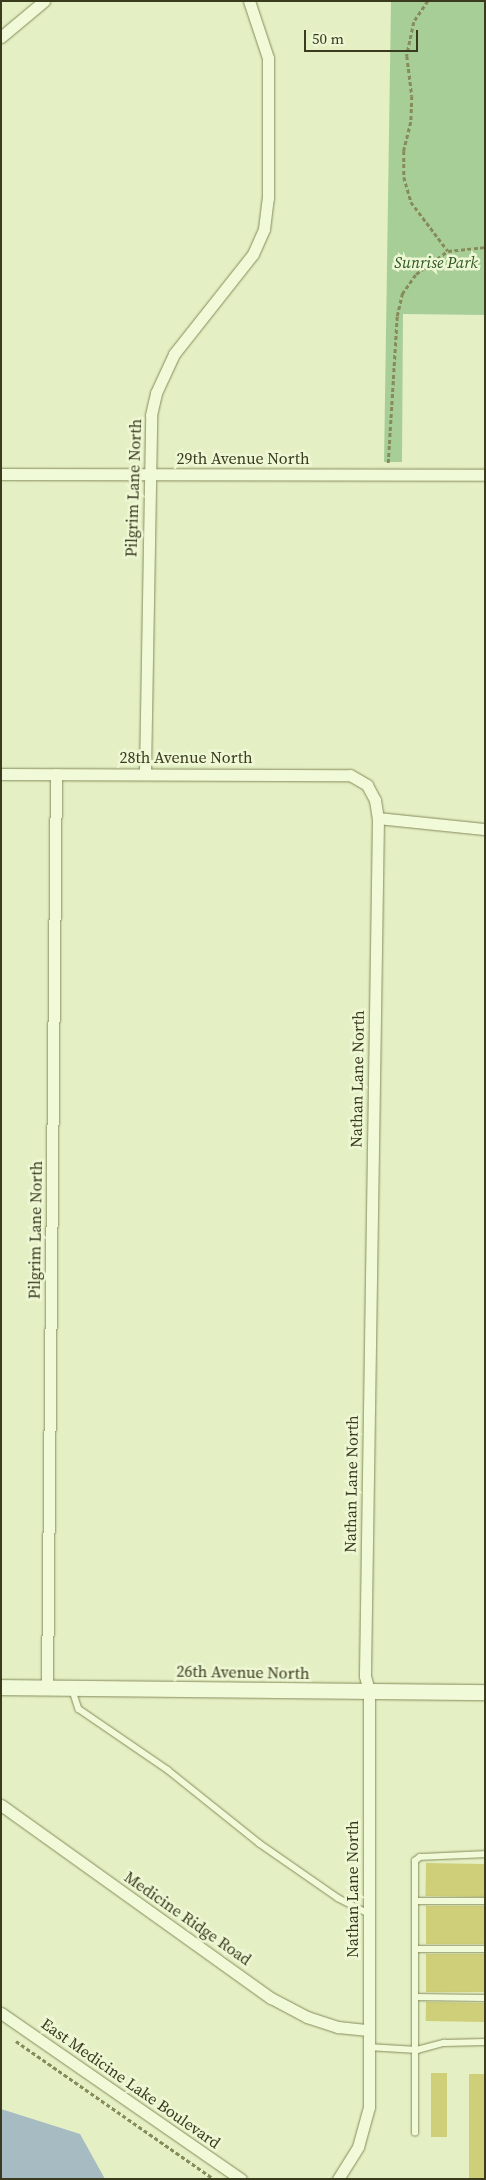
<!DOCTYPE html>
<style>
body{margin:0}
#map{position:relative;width:486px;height:2180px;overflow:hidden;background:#e4f0c4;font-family:"Source Serif 4",serif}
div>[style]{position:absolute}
.green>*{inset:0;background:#a8ce97}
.water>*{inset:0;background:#a6bbc2}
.building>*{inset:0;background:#cfce79;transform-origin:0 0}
.path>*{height:2.5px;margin-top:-1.25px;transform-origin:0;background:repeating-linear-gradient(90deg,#868b5a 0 4px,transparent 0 6.5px)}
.roads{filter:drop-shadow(0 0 1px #868b5a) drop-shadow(0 0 1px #868b5a)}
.service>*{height:5.5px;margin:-2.75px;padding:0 2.75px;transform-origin:2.75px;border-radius:2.75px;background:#f1fad8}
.minor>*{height:11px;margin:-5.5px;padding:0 5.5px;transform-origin:5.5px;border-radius:5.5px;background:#f1fad8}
.tertiary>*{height:15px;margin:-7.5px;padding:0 7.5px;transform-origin:7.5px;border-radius:7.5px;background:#f1fad8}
span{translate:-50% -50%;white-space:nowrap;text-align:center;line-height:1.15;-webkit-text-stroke:5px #edf7d4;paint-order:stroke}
.park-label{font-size:16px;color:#2d5724;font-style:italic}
.street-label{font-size:16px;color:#393a1e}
.frame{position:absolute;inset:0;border:2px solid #393a1e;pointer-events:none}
.scale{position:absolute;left:304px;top:30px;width:114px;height:22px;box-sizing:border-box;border:2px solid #393a1e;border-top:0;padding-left:6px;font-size:15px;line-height:18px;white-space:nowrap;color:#393a1e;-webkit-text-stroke:4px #edf7d4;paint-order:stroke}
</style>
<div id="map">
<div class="green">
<i style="clip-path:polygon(391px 1px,485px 1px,485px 315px,403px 314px,402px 462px,384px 462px)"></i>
</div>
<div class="water">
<i style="clip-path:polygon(1px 2109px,80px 2134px,105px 2179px,1px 2179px)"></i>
</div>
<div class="building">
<i style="left:426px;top:1863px;width:59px;height:33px;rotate:1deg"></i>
<i style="left:426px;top:1906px;width:59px;height:38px"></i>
<i style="left:426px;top:1954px;width:59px;height:38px"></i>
<i style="left:426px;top:2002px;width:59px;height:19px;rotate:1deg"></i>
<i style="left:431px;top:2073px;width:16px;height:64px"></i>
<i style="left:469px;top:2074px;width:16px;height:105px"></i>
</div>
<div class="path">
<i style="left:428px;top:1px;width:25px;rotate:124deg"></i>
<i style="left:414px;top:22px;width:35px;rotate:102deg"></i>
<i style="left:407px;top:56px;width:40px;rotate:82.9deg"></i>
<i style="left:412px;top:96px;width:26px;rotate:92deg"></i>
<i style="left:411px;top:122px;width:30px;rotate:104deg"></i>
<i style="left:404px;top:151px;width:26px;rotate:90deg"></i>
<i style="left:404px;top:177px;width:26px;rotate:74deg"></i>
<i style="left:411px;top:202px;width:61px;rotate:52.9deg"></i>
<i style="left:388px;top:463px;width:147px;rotate:-86.5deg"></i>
<i style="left:397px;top:316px;width:23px;rotate:-77deg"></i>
<i style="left:402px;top:294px;width:24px;rotate:-55deg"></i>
<i style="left:416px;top:274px;width:39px;rotate:-36deg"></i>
<i style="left:448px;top:251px;width:37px;rotate:-6deg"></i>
<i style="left:16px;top:2041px;width:241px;rotate:34.9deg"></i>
</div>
<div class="roads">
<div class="service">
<i style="left:72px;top:1688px;width:22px;rotate:72deg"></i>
<i style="left:79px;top:1709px;width:108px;rotate:34.4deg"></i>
<i style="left:168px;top:1770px;width:117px;rotate:38.7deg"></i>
<i style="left:259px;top:1843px;width:96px;rotate:34.8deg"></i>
<i style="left:338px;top:1898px;width:35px;rotate:27deg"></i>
<i style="left:415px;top:1901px;width:70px"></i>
<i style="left:415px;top:1949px;width:70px"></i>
<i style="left:415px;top:1997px;width:70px;rotate:0.8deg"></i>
<i style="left:368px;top:2047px;width:49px;rotate:3.5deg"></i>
<i style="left:417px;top:2050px;width:28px;rotate:-15deg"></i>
<i style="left:444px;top:2043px;width:41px;rotate:-1.4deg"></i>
<i style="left:415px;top:2133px;width:272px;rotate:-90deg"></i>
<i style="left:415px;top:1861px;width:6px;rotate:-39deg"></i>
<i style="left:420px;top:1857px;width:65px;rotate:-2.6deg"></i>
</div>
<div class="minor">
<i style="left:1px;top:37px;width:56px;rotate:-39.9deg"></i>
<i style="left:1px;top:474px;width:484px;rotate:0.1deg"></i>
<i style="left:145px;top:773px;width:358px;rotate:-89deg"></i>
<i style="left:151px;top:415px;width:23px;rotate:-77deg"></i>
<i style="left:156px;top:393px;width:43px;rotate:-65.2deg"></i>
<i style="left:174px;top:354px;width:127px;rotate:-51.7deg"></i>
<i style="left:253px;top:254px;width:27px;rotate:-66deg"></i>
<i style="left:264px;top:229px;width:31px;rotate:-83deg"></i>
<i style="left:268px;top:198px;width:140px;rotate:-90deg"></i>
<i style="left:268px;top:58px;width:60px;rotate:-108.4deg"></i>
<i style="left:1px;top:774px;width:349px;rotate:0.2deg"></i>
<i style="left:350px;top:775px;width:20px;rotate:30deg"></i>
<i style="left:367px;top:785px;width:17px;rotate:62deg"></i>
<i style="left:375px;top:800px;width:18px;rotate:81deg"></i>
<i style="left:378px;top:818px;width:858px;rotate:90.87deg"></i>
<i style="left:365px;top:1676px;width:16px;rotate:75deg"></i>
<i style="left:369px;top:1691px;width:416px;rotate:90deg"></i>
<i style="left:369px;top:2107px;width:41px;rotate:105.4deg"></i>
<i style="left:358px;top:2147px;width:38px;rotate:122deg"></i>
<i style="left:378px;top:818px;width:108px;rotate:5.9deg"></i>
<i style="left:47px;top:1688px;width:914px;rotate:-89.44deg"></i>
<i style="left:1px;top:1805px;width:332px;rotate:35.6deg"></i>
<i style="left:271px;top:1998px;width:41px;rotate:27.8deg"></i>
<i style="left:307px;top:2017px;width:33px;rotate:18deg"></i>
<i style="left:338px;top:2027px;width:30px;rotate:6deg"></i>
<i style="left:1px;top:2013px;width:292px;rotate:34.7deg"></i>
</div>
<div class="tertiary">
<i style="left:1px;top:1687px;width:484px;rotate:0.6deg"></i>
</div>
</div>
<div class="park-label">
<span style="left:436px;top:262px">Sunrise Park</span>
</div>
<div class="street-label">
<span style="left:243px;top:458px">29th Avenue North</span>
<span style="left:133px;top:488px;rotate:-88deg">Pilgrim Lane North</span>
<span style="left:186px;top:757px">28th Avenue North</span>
<span style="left:357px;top:1079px;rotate:-89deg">Nathan Lane North</span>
<span style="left:35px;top:1230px;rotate:-89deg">Pilgrim Lane North</span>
<span style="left:351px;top:1484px;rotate:-89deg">Nathan Lane North</span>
<span style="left:243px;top:1672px;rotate:1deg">26th Avenue North</span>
<span style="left:352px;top:1889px;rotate:-90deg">Nathan Lane North</span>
<span style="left:188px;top:1918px;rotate:35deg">Medicine Ridge Road</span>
<span style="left:131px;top:2083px;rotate:35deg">East Medicine Lake Boulevard</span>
</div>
<div class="frame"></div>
<div class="scale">50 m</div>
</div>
